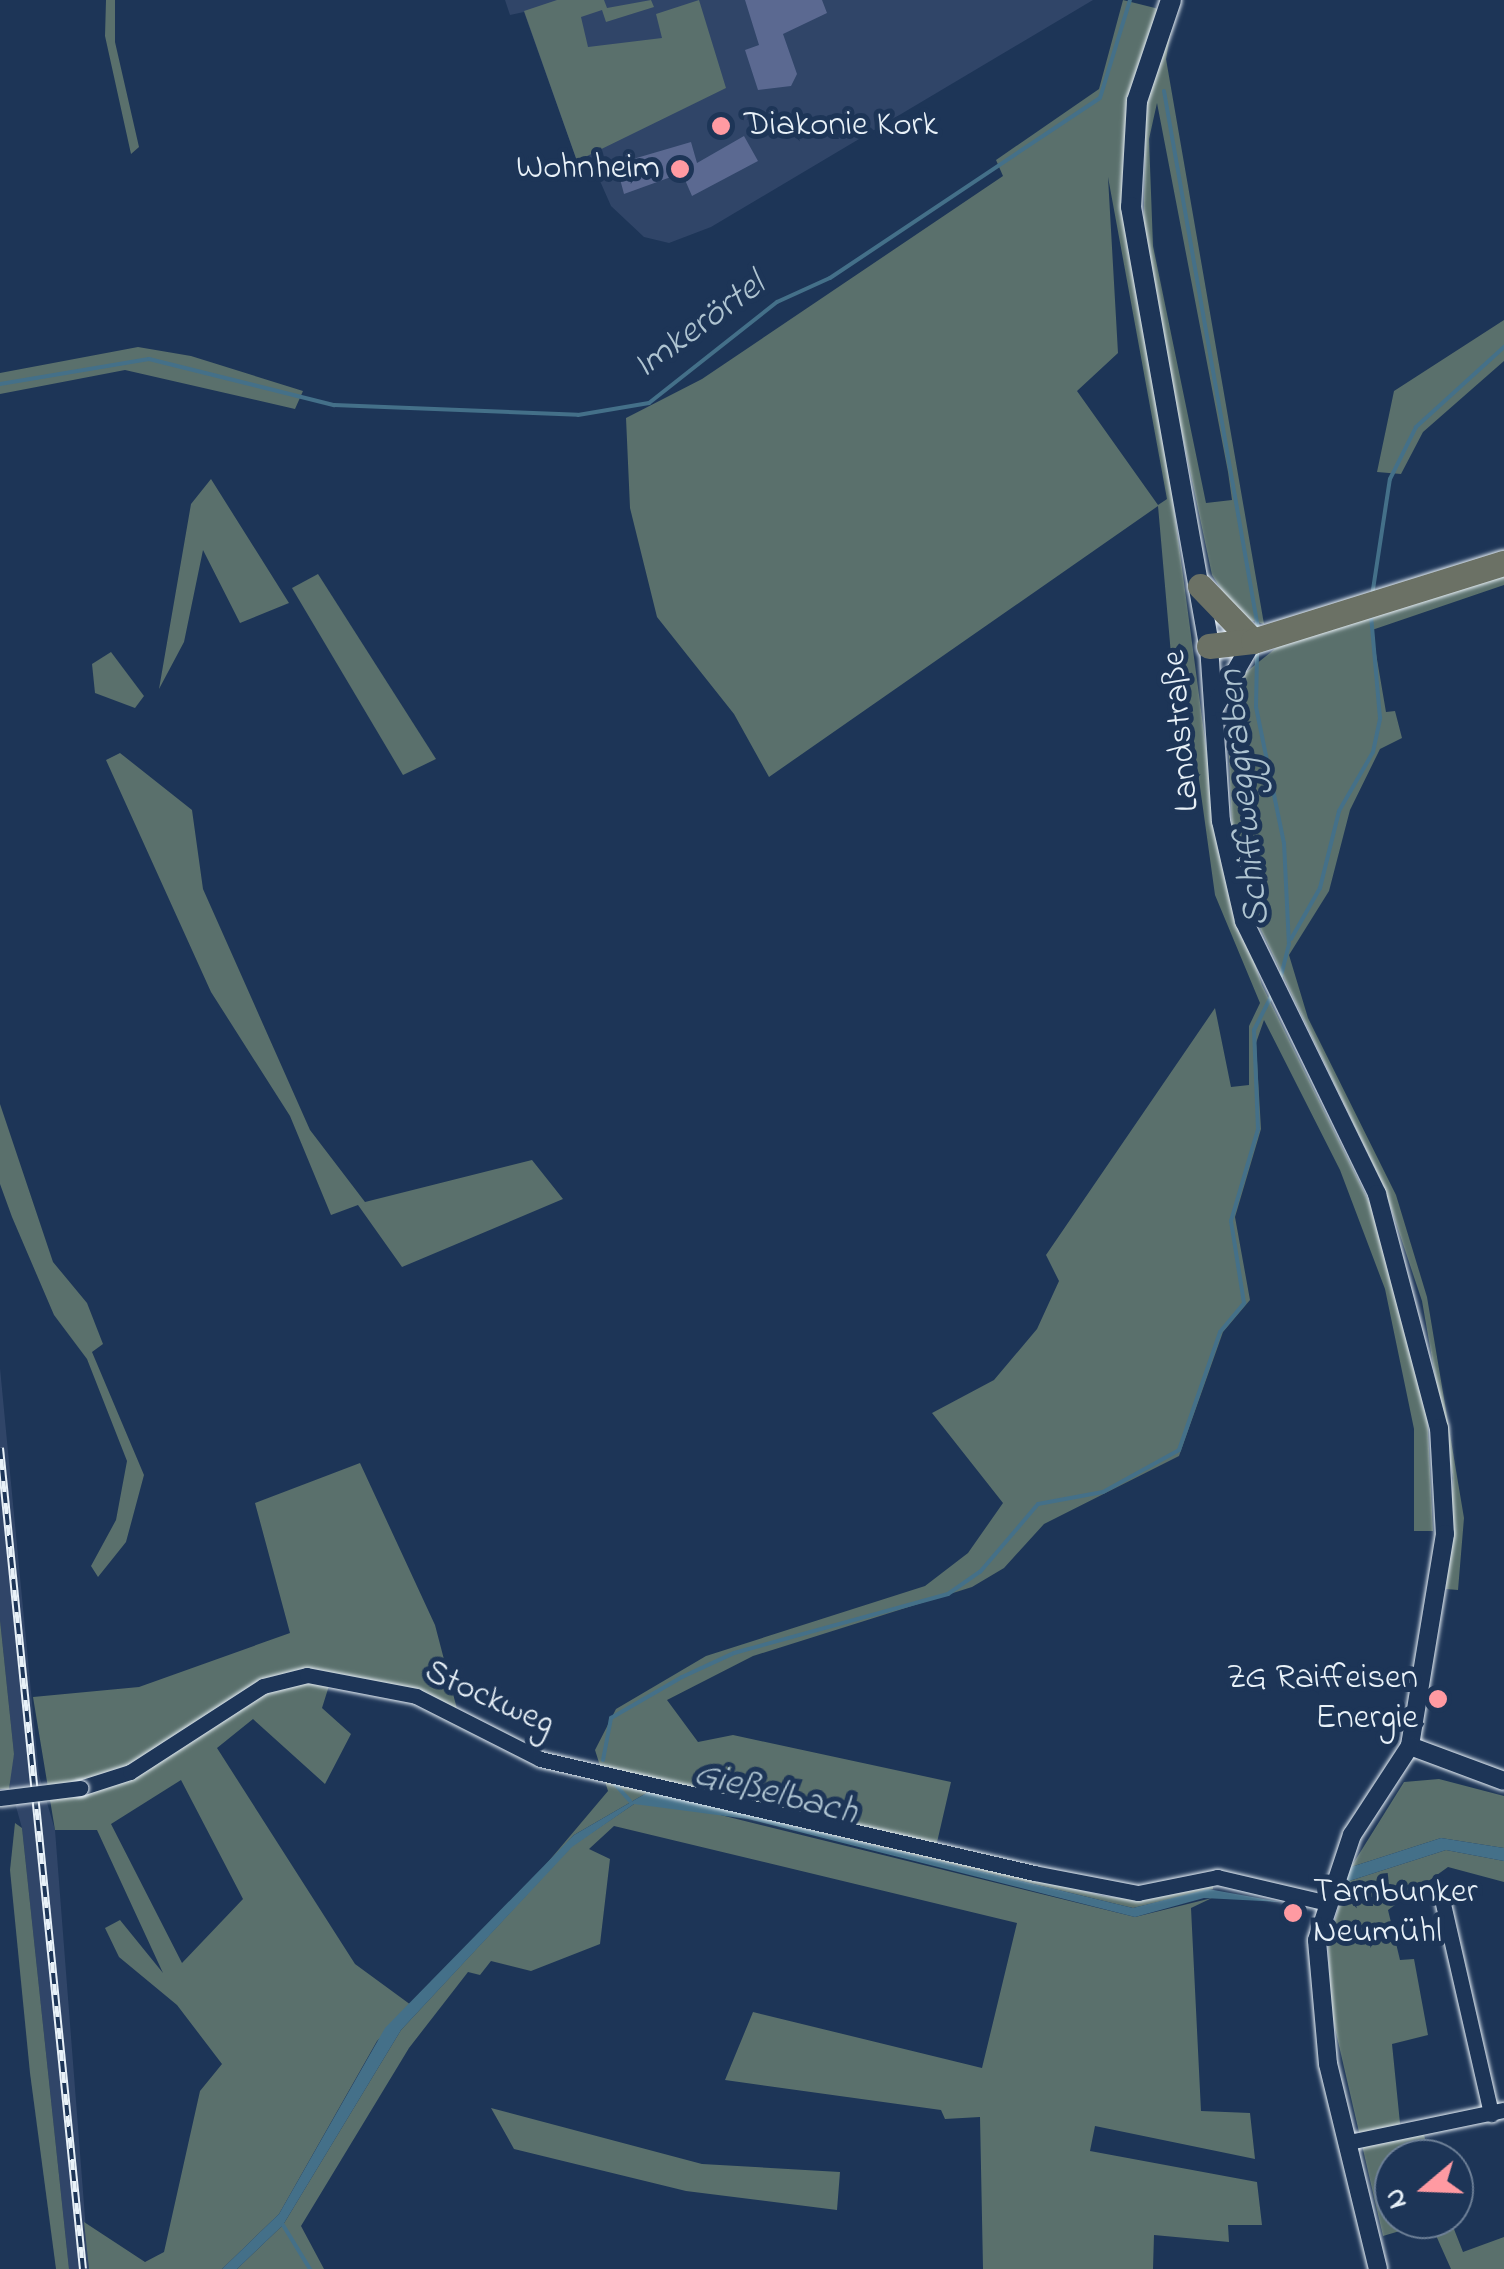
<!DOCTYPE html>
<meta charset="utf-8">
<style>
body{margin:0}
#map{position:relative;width:1504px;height:2269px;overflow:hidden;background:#1d3557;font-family:"Indie Flower",sans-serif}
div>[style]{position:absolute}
.built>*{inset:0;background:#304568}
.green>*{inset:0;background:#5a706c}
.water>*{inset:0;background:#447089}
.stream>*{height:4px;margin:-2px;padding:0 2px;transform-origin:2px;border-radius:2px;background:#447089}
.building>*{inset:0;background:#5b6991}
.roads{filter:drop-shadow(0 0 2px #e8f1f8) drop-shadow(0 0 2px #e8f1f8)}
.minor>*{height:15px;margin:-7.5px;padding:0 7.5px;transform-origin:7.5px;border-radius:7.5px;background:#1d3557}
.tertiary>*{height:18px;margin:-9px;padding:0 9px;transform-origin:9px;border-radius:9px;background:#1d3557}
.secondary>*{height:20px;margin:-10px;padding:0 10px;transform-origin:10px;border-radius:10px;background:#1d3557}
.trunk>*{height:25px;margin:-12.5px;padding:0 12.5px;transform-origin:12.5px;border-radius:12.5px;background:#6b7165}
.rail>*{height:8px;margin-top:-4px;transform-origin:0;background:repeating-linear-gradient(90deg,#1d3557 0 11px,#e8f1f8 0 22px);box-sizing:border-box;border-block:2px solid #e8f1f8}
.bridges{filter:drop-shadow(0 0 2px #e8f1f8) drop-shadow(0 0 2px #e8f1f8)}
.minor-bridge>*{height:15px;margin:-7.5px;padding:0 7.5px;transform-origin:7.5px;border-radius:7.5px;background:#1d3557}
.dots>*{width:28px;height:28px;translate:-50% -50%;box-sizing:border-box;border:5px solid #1d3557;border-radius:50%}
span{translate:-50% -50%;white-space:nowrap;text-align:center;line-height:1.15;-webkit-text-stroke:10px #1d3557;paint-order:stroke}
.poi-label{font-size:35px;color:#e8f1f8}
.left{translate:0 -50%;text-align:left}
.right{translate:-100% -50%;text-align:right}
.street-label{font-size:35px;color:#e8f1f8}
.water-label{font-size:38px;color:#afc4d1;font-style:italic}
.north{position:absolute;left:1374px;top:2139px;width:100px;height:100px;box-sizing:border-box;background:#1d3557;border:2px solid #6e8097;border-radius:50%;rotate:251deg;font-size:28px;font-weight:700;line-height:40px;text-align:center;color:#e8f1f8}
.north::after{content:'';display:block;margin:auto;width:35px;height:45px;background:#ff9aa2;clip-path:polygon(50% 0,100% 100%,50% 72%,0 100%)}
</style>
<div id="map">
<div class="built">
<i style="clip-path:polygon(505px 0,1093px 0,711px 227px,669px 243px,644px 237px,611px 206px,589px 156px,577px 161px,524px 12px,510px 15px)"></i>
<i style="clip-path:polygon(0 1368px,39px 1775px,55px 1830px,89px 2269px,69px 2269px,22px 1828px,6px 1771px,14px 1754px,0 1620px)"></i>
</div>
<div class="green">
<i style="clip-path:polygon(106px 0,115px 0,115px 42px,139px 147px,131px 154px,105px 36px)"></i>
<i style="clip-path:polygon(557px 0,604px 0,607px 8px,651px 0,654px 7px,606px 22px,602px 10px,581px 17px,588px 47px,662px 38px,656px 14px,699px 0,726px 88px,577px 161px,524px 11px)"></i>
<i style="clip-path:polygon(evenodd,1123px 0,1159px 9px,1125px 141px,1222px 867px,1262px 985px,1383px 1230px,1427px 1408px,1433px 1531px,1414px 1531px,1414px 1429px,1385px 1289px,1340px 1170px,1264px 1020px,1256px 1043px,1261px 1129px,1235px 1217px,1250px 1300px,1223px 1332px,1179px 1456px,1044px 1524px,1004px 1568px,972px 1587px,753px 1656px,667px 1700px,698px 1742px,733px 1735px,951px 1782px,935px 1851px,1103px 1896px,1140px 1900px,1213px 1884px,1213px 1889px,1133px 1908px,650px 1791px,574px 1835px,532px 1881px,608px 1791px,595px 1750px,616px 1709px,706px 1656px,925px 1586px,968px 1553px,1003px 1503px,932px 1413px,994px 1380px,1037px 1329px,1059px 1281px,1046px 1255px,1215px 1008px,1231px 1087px,1249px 1085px,1249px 1026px,1260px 1003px,1215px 895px,1191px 722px,1172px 666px,1158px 506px,769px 777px,734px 714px,657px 617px,630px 508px,626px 418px,702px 379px,1003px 176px,996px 160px,1099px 89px,1123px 0,1108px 177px,1167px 499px,1158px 505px,1077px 391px,1118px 353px,1108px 177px)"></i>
<i style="clip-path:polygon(evenodd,1174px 14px,1166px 59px,1264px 624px,1239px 617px,1212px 575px,1143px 249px,1146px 107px,1174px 14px,1157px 103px,1228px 472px,1232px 500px,1206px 503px,1153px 246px,1149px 139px,1157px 103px)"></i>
<i style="clip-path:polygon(1504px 320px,1504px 361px,1423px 432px,1401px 474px,1377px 472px,1394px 391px)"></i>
<i style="clip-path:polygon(138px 347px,191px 356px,303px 391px,295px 409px,125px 370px,0 394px,0 373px)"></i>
<i style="clip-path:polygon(211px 479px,289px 603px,240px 623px,203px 550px,184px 642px,159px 689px,191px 504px)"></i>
<i style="clip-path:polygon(1504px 571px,1504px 585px,1372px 630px,1386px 712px,1395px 711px,1402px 738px,1380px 749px,1350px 810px,1329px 891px,1289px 955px,1308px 1018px,1396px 1195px,1427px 1297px,1464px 1518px,1458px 1590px,1446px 1589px,1453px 1478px,1422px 1301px,1384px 1187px,1249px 905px,1232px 828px,1228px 735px,1240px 677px,1281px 644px)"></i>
<i style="clip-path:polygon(318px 574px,436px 759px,403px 775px,292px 588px)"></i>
<i style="clip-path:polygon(111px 652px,144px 696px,135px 708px,95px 693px,92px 664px)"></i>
<i style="clip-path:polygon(120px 753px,192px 810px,203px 889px,310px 1130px,365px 1202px,532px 1160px,563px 1199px,402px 1267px,358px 1205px,331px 1215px,290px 1116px,211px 992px,106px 760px)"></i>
<i style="clip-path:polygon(0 1104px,53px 1262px,87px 1303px,103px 1344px,92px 1352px,144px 1475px,126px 1542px,98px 1577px,91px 1566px,116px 1520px,127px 1461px,87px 1359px,54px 1315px,12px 1217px,0 1184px)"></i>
<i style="clip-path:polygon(evenodd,360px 1463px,435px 1625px,457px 1709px,333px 1673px,322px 1708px,351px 1734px,325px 1784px,253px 1719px,217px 1748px,355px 1964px,411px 2005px,377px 2041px,279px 2214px,222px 2269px,89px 2269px,84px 2222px,145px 2262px,164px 2252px,200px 2091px,222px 2064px,177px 2005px,119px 1957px,105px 1928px,120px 1920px,163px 1973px,97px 1830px,55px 1830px,33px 1697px,139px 1687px,290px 1633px,255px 1503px,360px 1463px,181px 1780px,243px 1899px,182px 1963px,111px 1824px,181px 1780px)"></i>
<i style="clip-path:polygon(0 1620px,14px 1754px,9px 1789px,0 1789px)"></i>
<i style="clip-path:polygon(1439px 1779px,1504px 1796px,1504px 1848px,1441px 1838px,1351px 1867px,1404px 1782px)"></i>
<i style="clip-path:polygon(668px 1802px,1135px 1917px,1212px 1898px,1191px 1908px,1201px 2111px,1250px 2113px,1255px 2159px,1095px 2126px,1090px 2151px,1257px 2182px,1262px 2225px,1228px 2225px,1229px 2242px,1154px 2235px,1153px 2269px,983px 2269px,980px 2117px,945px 2119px,941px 2110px,725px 2080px,753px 2012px,982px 2068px,1017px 1923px,614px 1826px,589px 1849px,610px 1859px,600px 1944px,531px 1971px,491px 1961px,480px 1975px,468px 1972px,409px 2048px,301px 2226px,324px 2269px,237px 2269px,283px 2225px,401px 2030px,572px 1846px,634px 1804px)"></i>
<i style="clip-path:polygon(15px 1823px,22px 1828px,69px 2269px,56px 2269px,30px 2073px,10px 1870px)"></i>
<i style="clip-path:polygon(1446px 1850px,1504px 1861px,1504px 1882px,1448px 1867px,1388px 1910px,1400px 1960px,1414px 1959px,1428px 2035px,1392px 2044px,1401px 2133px,1423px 2129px,1429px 2159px,1394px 2159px,1394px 2219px,1450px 2219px,1463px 2252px,1504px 2237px,1504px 2269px,1451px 2269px,1430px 2222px,1383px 2236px,1331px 2011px,1328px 1943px,1346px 1882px)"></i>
<i style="clip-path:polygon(491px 2108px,702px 2164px,840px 2172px,837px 2210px,686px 2191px,514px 2149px)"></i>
</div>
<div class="water">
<i style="clip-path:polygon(650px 1791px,1133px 1908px,1208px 1889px,1280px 1902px,1204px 1898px,1135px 1917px,748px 1819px,634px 1804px,572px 1847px,401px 2030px,283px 2225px,237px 2269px,222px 2269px,279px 2214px,385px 2028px,574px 1835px)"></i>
<i style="clip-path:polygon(1441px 1838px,1504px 1848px,1504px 1861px,1446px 1850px,1346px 1882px,1351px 1867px)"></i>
</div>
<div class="stream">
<i style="left:1164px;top:91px;width:545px;rotate:80.07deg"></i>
<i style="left:0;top:384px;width:151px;rotate:-9.5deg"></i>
<i style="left:149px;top:359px;width:191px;rotate:14deg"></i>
<i style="left:334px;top:405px;width:244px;rotate:2.3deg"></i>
<i style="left:578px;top:415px;width:72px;rotate:-9.6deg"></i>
<i style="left:649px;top:403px;width:163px;rotate:-38.3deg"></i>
<i style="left:777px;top:302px;width:58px;rotate:-24.4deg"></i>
<i style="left:830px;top:278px;width:324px;rotate:-33.7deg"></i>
<i style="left:1100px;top:98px;width:102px;rotate:-73deg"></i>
<i style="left:1372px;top:596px;width:118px;rotate:-81.3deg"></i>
<i style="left:1390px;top:479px;width:58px;rotate:-63.4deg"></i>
<i style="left:1416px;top:427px;width:119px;rotate:-42.3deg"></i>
<i style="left:1257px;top:652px;width:55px;rotate:91deg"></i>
<i style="left:1256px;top:707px;width:139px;rotate:78.4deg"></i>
<i style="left:1284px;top:843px;width:101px;rotate:87.2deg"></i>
<i style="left:1289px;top:944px;width:36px;rotate:104deg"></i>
<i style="left:1291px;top:939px;width:59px;rotate:-60.4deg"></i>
<i style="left:1320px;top:888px;width:79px;rotate:-76.1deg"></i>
<i style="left:1339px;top:811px;width:68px;rotate:-60deg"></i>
<i style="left:1373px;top:752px;width:35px;rotate:-78deg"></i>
<i style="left:1380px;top:718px;width:103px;rotate:-95deg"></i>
<i style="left:603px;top:1760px;width:43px;rotate:-79.2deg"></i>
<i style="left:611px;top:1718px;width:82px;rotate:-30deg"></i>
<i style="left:682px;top:1677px;width:57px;rotate:-24.8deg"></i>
<i style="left:734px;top:1653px;width:222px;rotate:-15.4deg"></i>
<i style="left:948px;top:1594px;width:39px;rotate:-35deg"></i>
<i style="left:980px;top:1572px;width:89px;rotate:-49.5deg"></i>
<i style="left:1038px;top:1504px;width:66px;rotate:-10.5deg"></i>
<i style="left:1103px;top:1492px;width:87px;rotate:-28.9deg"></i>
<i style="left:1179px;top:1450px;width:125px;rotate:-70.8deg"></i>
<i style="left:1220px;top:1332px;width:38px;rotate:-50deg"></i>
<i style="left:1244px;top:1303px;width:83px;rotate:-99deg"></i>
<i style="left:1231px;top:1221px;width:96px;rotate:-73.6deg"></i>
<i style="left:1258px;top:1129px;width:99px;rotate:-92.3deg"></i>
<i style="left:1254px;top:1030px;width:38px;rotate:-63deg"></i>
<i style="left:614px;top:1783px;width:24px;rotate:48deg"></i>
<i style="left:283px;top:2225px;width:52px;rotate:58.5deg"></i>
</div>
<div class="building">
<i style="clip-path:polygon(745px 0,822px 0,827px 13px,783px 34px,797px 74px,791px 86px,758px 90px,745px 50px,759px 45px)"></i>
<i style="clip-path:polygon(744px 136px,758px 161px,692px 196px,682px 173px,624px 194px,616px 164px,691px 142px,697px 163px)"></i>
</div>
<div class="roads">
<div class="minor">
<i style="left:80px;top:1788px;width:52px;rotate:-17.7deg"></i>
<i style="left:130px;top:1772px;width:158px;rotate:-32.9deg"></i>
<i style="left:263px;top:1686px;width:45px;rotate:-14deg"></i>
<i style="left:307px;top:1675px;width:111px;rotate:10.9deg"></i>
<i style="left:416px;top:1696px;width:139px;rotate:26.9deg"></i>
<i style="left:540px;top:1759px;width:507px;rotate:12.99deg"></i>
<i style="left:1034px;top:1873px;width:106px;rotate:10.9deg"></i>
<i style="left:1138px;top:1893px;width:81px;rotate:-11.4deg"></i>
<i style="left:1217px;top:1877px;width:110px;rotate:13.2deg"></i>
<i style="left:1441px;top:1895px;width:225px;rotate:77.1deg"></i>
<i style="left:1349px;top:2142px;width:158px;rotate:-11.7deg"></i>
</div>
<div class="tertiary">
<i style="left:1209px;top:646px;width:175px;rotate:86.1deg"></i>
<i style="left:1221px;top:821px;width:103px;rotate:77deg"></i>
<i style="left:1244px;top:921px;width:304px;rotate:64deg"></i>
<i style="left:1377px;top:1194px;width:242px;rotate:75.2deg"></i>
<i style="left:1439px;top:1428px;width:106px;rotate:86.8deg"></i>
<i style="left:1445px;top:1534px;width:215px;rotate:99.4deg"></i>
<i style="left:1215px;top:707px;width:76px;rotate:-60.1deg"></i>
<i style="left:1410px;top:1746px;width:100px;rotate:20.4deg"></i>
<i style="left:1378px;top:2269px;width:211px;rotate:-103.7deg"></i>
<i style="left:1328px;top:2064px;width:124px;rotate:-95.1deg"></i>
<i style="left:1317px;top:1940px;width:111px;rotate:-71.6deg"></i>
<i style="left:1352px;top:1835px;width:106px;rotate:-56.9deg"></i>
</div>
<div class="secondary">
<i style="left:1171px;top:0;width:107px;rotate:108.6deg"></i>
<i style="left:1137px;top:101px;width:106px;rotate:93.2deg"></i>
<i style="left:1131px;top:207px;width:446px;rotate:79.9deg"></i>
</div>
<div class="trunk">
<i style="left:1200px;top:586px;width:76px;rotate:46.1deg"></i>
<i style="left:1209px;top:646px;width:44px;rotate:-6.5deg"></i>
<i style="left:1253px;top:641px;width:263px;rotate:-17.3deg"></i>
</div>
</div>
<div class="rail">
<i style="left:0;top:1448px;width:825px;rotate:84.23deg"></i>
</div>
<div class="bridges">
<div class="minor-bridge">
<i style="left:0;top:1798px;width:81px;rotate:-7.1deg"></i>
</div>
</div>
<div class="dots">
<i style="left:721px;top:126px;background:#ff9aa2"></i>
<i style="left:680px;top:169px;background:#ff9aa2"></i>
<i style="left:1438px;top:1699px;background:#ff9aa2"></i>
<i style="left:1293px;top:1913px;background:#ff9aa2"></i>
</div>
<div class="poi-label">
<span class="left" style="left:744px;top:126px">Diakonie Kork</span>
<span class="right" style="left:660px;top:169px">Wohnheim</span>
<span class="right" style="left:1418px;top:1699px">ZG Raiffeisen<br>Energie</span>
<span class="left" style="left:1313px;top:1913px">Tarnbunker<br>Neumühl</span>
</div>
<div class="street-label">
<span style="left:1182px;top:731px;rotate:-95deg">Landstraße</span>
<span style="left:489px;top:1699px;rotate:24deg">Stockweg</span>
</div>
<div class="water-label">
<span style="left:700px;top:327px;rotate:-36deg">Imkerörtel</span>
<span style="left:1246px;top:798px;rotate:-96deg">Schiffweggraben</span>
<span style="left:775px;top:1795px;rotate:14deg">Gießelbach</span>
</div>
<div class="north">N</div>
</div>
